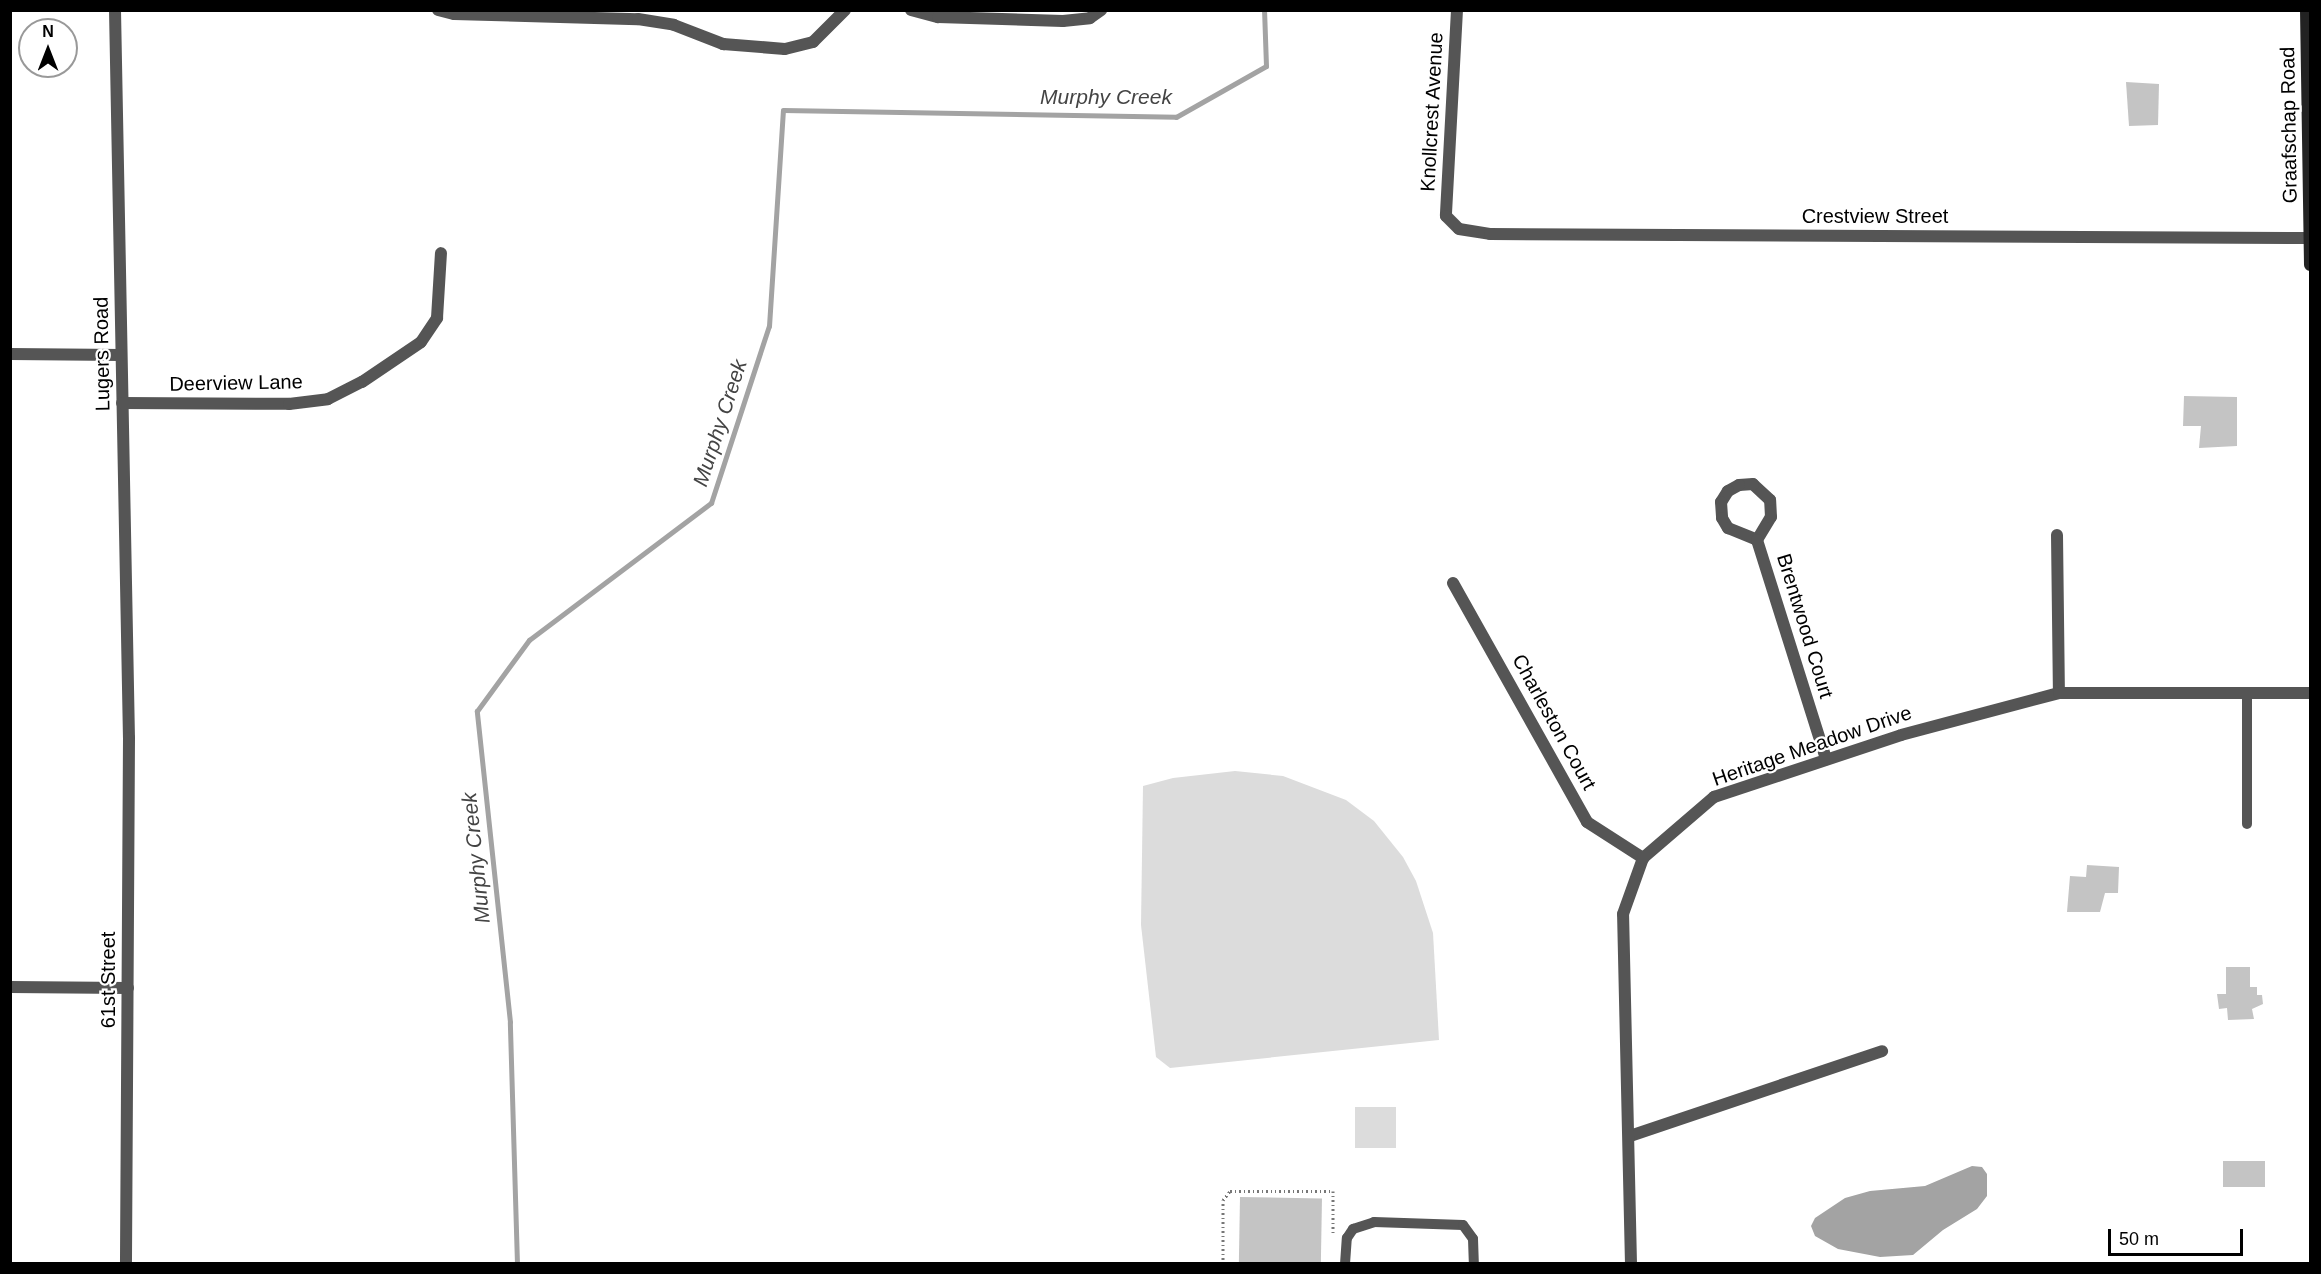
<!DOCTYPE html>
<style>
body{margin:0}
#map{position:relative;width:2321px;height:1274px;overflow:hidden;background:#fff;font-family:Helvetica,sans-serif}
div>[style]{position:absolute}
.green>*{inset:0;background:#dcdcdc;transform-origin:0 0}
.water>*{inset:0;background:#a3a3a3}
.stream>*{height:5px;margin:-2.5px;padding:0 2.5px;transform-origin:2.5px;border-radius:2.5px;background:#a3a3a3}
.building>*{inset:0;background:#c4c4c4;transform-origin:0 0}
.path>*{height:3px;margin-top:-1.5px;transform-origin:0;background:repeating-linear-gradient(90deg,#777 0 1.5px,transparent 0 4.5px)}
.lane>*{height:10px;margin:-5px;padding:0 5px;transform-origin:5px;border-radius:5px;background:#555}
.street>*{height:12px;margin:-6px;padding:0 6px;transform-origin:6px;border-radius:6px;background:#555}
.secondary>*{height:12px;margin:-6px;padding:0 6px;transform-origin:6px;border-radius:6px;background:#222}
span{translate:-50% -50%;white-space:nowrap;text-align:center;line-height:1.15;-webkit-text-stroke:4.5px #fff;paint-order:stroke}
.street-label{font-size:20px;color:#000}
.water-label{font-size:21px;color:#444;font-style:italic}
.frame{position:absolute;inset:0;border:12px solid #000;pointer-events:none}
.north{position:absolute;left:18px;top:18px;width:60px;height:60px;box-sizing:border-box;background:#fff;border:2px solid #999;border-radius:50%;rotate:0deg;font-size:16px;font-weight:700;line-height:24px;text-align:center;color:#000}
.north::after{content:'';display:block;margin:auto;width:21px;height:27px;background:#000;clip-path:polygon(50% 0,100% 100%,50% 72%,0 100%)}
.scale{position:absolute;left:2108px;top:1229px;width:135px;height:27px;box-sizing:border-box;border:3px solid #000;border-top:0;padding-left:8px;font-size:18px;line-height:21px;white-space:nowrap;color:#000;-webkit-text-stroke:4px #fff;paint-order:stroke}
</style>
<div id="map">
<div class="green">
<i style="clip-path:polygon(1235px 771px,1283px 776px,1346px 800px,1374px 821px,1403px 857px,1416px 881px,1433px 933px,1439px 1040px,1170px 1068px,1156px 1057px,1141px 925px,1143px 786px,1173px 778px)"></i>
<i style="left:1355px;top:1107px;width:41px;height:41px"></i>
</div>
<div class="water">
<i style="clip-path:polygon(1972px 1166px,1982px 1167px,1987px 1174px,1987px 1196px,1977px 1209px,1943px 1230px,1913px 1255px,1880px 1257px,1838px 1249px,1815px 1236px,1811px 1226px,1815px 1218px,1845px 1198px,1870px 1191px,1925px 1186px)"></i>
</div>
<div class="stream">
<i style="left:517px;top:1264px;width:242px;rotate:-91.7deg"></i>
<i style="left:510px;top:1022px;width:313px;rotate:-96.1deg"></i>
<i style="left:477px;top:711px;width:88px;rotate:-53.8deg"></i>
<i style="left:529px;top:640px;width:228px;rotate:-37deg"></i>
<i style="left:711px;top:503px;width:186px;rotate:-71.9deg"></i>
<i style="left:769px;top:326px;width:216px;rotate:-86.3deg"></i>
<i style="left:783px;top:110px;width:393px;rotate:1deg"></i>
<i style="left:1176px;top:117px;width:103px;rotate:-29.5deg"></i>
<i style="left:1266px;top:66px;width:56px;rotate:-92deg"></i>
</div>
<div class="building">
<i style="clip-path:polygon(2126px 82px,2159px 84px,2158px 125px,2129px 126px)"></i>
<i style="clip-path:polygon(2184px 396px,2237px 397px,2237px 446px,2199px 448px,2201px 426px,2183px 426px)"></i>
<i style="clip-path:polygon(2087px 865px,2119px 867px,2118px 893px,2105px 893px,2100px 912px,2067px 912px,2070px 876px,2086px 877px)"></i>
<i style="clip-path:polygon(2226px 967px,2250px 967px,2250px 987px,2257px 987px,2257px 995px,2262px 995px,2263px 1004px,2252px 1009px,2254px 1019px,2228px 1020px,2227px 1008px,2219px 1009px,2217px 994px,2226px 994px)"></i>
<i style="left:2223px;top:1161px;width:42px;height:26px"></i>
<i style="left:1240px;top:1197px;width:82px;height:66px;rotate:1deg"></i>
</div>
<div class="path">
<i style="left:1223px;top:1264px;width:64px;rotate:-90deg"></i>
<i style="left:1223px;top:1200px;width:11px;rotate:-52deg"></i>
<i style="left:1230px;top:1191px;width:103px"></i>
<i style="left:1333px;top:1191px;width:44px;rotate:90deg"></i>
</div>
<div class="lane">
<i style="left:2247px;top:694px;width:130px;rotate:90deg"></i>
<i style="left:1345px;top:1264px;width:26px;rotate:-86deg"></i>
<i style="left:1347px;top:1238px;width:11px;rotate:-56deg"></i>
<i style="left:1353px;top:1229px;width:22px;rotate:-18deg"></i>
<i style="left:1374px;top:1222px;width:89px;rotate:1.9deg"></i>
<i style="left:1463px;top:1225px;width:17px;rotate:54deg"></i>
<i style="left:1473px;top:1239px;width:25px;rotate:88deg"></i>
</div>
<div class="street">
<i style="left:115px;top:10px;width:728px;rotate:88.9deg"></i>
<i style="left:129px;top:738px;width:526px;rotate:90.33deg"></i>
<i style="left:438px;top:10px;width:16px;rotate:14deg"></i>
<i style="left:454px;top:14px;width:184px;rotate:1.6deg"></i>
<i style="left:638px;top:19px;width:36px;rotate:9deg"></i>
<i style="left:674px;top:25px;width:53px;rotate:21.2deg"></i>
<i style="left:723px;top:44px;width:62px;rotate:4.6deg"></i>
<i style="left:785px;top:49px;width:29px;rotate:-14deg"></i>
<i style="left:813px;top:42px;width:45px;rotate:-45deg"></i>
<i style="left:911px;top:10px;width:28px;rotate:15deg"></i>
<i style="left:938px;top:17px;width:125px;rotate:1.8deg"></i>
<i style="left:1063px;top:21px;width:27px;rotate:-6deg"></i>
<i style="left:1090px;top:18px;width:14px;rotate:-36deg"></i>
<i style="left:1457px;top:10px;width:206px;rotate:93.1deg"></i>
<i style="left:1446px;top:216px;width:18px;rotate:45deg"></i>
<i style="left:1459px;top:229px;width:31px;rotate:9deg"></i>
<i style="left:1490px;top:234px;width:820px;rotate:0.28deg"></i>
<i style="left:10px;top:354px;width:111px;rotate:0.5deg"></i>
<i style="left:122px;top:403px;width:167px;rotate:0.3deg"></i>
<i style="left:289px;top:404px;width:39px;rotate:-7deg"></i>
<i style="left:328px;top:399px;width:38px;rotate:-27deg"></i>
<i style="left:362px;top:382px;width:71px;rotate:-34.1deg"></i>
<i style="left:421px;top:342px;width:29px;rotate:-56deg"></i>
<i style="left:437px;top:318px;width:65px;rotate:-86.5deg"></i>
<i style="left:2057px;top:535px;width:158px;rotate:89.3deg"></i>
<i style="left:1757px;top:540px;width:27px;rotate:-59deg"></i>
<i style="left:1771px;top:517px;width:17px;rotate:-93deg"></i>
<i style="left:1770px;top:500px;width:23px;rotate:-137deg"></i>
<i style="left:1753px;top:484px;width:14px;rotate:176deg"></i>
<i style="left:1739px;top:485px;width:13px;rotate:151deg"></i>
<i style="left:1728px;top:491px;width:13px;rotate:122deg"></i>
<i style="left:1721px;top:502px;width:16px;rotate:86deg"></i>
<i style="left:1722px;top:518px;width:12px;rotate:59deg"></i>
<i style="left:1728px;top:528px;width:31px;rotate:22deg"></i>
<i style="left:1757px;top:540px;width:230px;rotate:72.5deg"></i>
<i style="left:1453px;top:583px;width:274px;rotate:60.7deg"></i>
<i style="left:1587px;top:822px;width:67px;rotate:32.7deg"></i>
<i style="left:10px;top:987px;width:118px;rotate:0.5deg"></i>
<i style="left:1630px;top:1136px;width:266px;rotate:-18.6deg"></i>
<i style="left:1631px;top:1264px;width:350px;rotate:-91.3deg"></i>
<i style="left:1623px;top:914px;width:59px;rotate:-70.3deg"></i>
<i style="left:1643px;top:858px;width:94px;rotate:-40.7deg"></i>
<i style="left:1714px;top:797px;width:197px;rotate:-18.3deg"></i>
<i style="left:1901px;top:735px;width:163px;rotate:-14.9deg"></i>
<i style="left:2059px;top:693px;width:251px"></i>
</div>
<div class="secondary">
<i style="left:2306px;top:10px;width:255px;rotate:89.1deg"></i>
</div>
<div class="street-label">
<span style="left:1432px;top:112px;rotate:-87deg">Knollcrest Avenue</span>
<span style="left:2289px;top:125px;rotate:-91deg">Graafschap Road</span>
<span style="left:1875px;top:216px">Crestview Street</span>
<span style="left:102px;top:354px;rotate:-91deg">Lugers Road</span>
<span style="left:236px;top:383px;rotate:-1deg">Deerview Lane</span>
<span style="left:1805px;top:626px;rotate:73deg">Brentwood Court</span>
<span style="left:1554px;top:722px;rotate:61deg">Charleston Court</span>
<span style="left:1812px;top:746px;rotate:-19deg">Heritage Meadow Drive</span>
<span style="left:108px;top:980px;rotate:-90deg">61st Street</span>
</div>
<div class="water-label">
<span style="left:1106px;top:97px">Murphy Creek</span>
<span style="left:720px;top:423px;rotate:-72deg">Murphy Creek</span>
<span style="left:476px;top:858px;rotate:-96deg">Murphy Creek</span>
</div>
<div class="frame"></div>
<div class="north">N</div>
<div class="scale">50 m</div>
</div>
